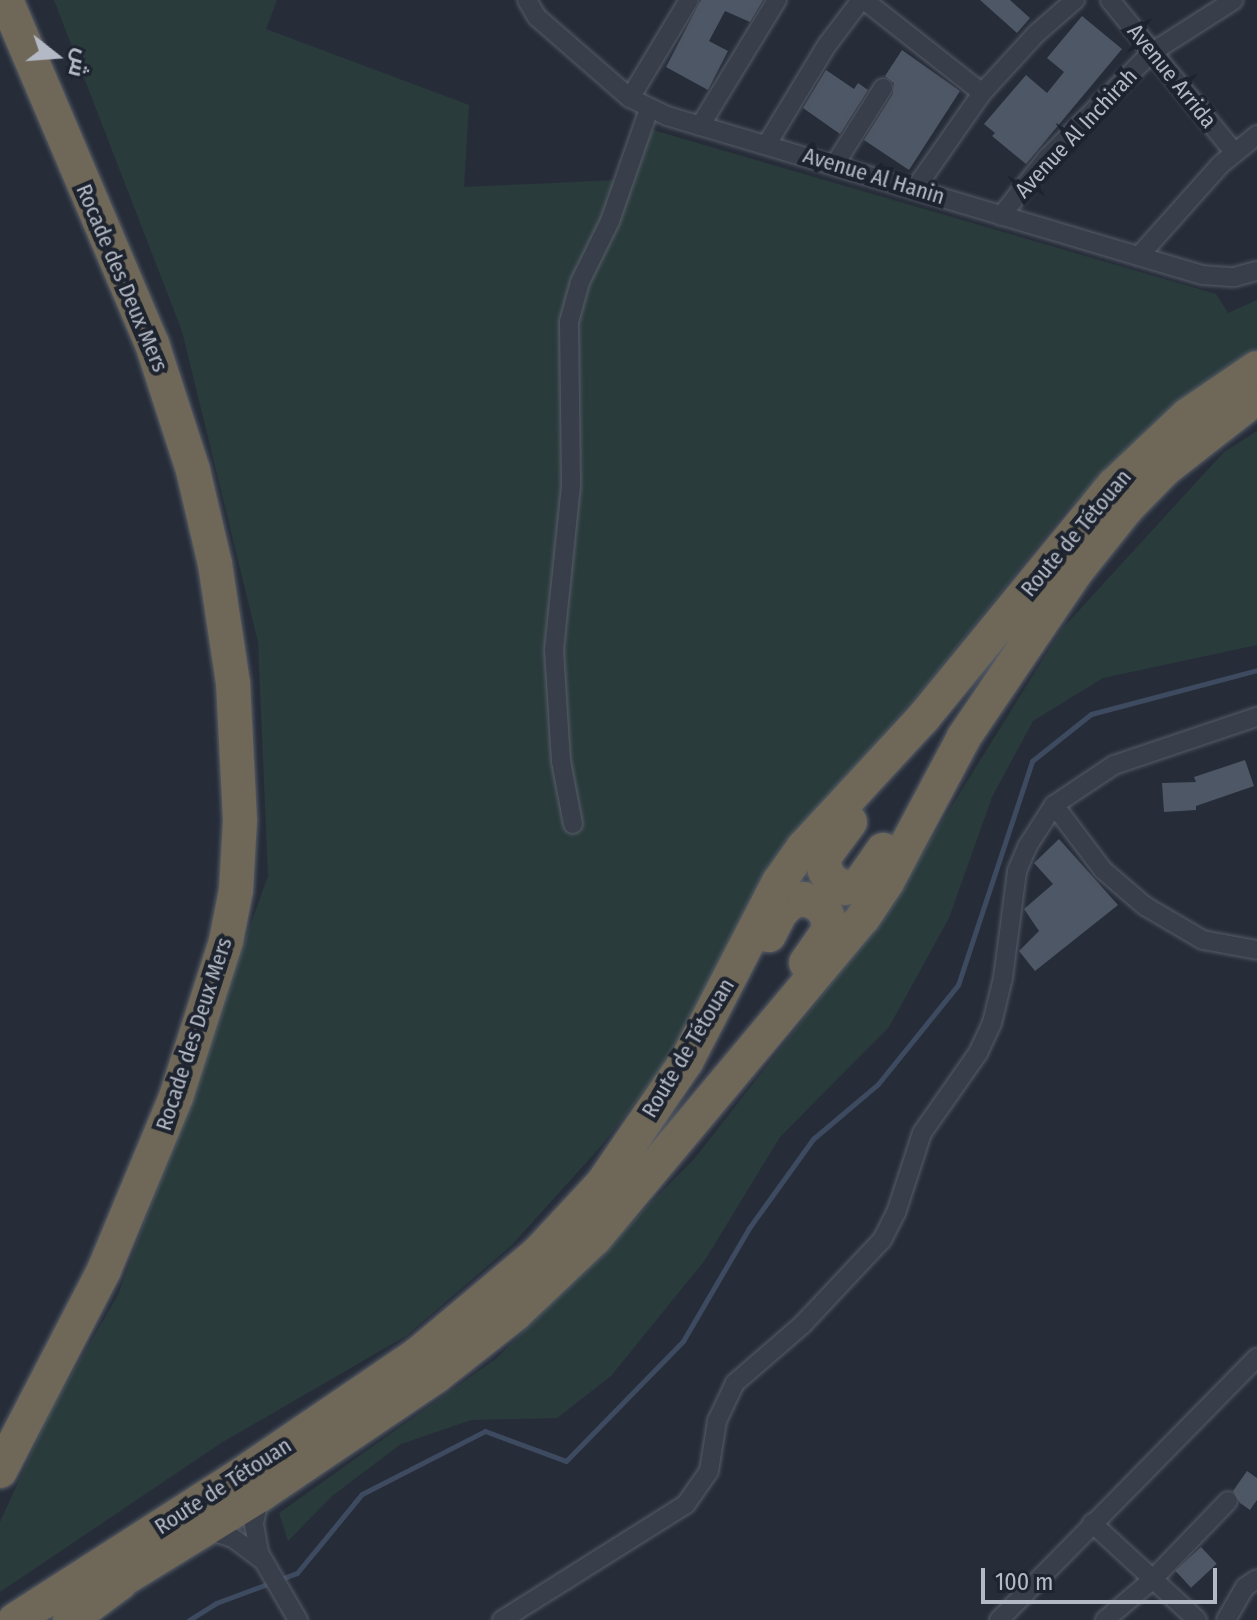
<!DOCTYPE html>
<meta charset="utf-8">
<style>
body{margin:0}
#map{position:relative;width:1257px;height:1620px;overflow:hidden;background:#262d39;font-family:"Fira Sans Condensed",Cairo,sans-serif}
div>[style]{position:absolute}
.green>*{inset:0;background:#2a3b3c}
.stream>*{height:5px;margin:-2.5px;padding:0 2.5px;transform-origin:2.5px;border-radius:2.5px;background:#3d4a60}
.building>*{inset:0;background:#4e5765;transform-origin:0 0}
.roads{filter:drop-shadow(0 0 2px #575d68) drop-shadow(0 0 2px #575d68)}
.street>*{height:18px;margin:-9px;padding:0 9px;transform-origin:9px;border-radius:9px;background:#393f4a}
.highway>*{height:34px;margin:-17px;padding:0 17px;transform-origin:17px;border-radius:17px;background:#6f6757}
span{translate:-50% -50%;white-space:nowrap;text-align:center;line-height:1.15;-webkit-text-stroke:8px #1e242f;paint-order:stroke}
.street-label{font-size:22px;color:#b4bac5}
.north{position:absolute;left:16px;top:16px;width:80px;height:80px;-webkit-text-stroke:6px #1e242f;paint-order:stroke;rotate:107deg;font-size:22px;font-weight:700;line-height:32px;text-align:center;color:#b4bac5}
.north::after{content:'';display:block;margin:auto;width:28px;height:36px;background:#b4bac5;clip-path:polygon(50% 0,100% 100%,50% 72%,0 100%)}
.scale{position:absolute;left:981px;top:1568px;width:236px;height:36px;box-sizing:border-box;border:4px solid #b4bac5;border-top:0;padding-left:10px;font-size:24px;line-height:28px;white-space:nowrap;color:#b4bac5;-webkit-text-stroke:6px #1e242f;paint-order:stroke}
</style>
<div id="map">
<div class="green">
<i style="clip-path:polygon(54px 0,277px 0,266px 29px,469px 105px,464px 187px,619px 180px,646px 128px,1216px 294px,1228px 313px,1257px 300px,1257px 355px,1178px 403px,1066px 511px,931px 680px,785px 845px,692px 1029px,603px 1144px,512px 1245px,406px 1336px,221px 1443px,0 1592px,0 1522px,51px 1410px,118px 1295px,268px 876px,258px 642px,182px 331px)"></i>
<i style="clip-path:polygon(1257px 431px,1257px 645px,1103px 678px,1033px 721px,992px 797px,949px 918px,889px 1027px,780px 1137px,705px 1260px,611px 1376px,557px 1418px,471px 1420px,401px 1444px,332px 1496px,288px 1541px,279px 1513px,497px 1358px,694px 1159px,881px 920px,1061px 630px,1224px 452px)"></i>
</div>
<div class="stream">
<i style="left:189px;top:1620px;width:32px;rotate:-32deg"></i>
<i style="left:216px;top:1603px;width:86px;rotate:-20.3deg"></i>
<i style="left:297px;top:1573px;width:102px;rotate:-50.6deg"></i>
<i style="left:362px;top:1494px;width:138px;rotate:-27.1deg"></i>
<i style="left:485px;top:1431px;width:86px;rotate:20.3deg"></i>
<i style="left:566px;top:1461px;width:168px;rotate:-45.7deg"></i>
<i style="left:683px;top:1341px;width:131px;rotate:-59.7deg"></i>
<i style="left:749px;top:1228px;width:110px;rotate:-54.3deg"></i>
<i style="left:813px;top:1139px;width:85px;rotate:-40.2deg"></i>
<i style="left:878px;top:1084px;width:127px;rotate:-51.1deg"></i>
<i style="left:958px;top:985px;width:236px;rotate:-71.7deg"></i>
<i style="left:1032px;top:761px;width:75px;rotate:-38.5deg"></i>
<i style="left:1091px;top:714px;width:172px;rotate:-14.8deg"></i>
</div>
<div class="building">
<i style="clip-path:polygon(701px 0,763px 0,750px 22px,725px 11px,709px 41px,728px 51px,708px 90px,666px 67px)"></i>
<i style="clip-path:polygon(980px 0,1010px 0,1030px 18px,1017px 33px)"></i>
<i style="clip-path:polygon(1082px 16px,1122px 49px,1026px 164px,992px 136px,995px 133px,984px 124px,1026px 75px,1047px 93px,1064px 72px,1047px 58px)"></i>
<i style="clip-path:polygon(902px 50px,960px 91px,909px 170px,864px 140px,893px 94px,894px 83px,885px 76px)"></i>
<i style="clip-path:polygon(826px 70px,854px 89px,858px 83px,868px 90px,840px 134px,803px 108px)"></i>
<i style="clip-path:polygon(1245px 760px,1254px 786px,1196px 806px,1196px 810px,1164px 812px,1162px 783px,1196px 782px,1194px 777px)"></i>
<i style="clip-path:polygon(1059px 839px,1118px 905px,1035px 971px,1019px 951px,1039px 931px,1024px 909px,1053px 884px,1034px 863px)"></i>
<i style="clip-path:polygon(1247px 1471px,1257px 1478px,1257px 1500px,1250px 1510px,1240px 1503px,1233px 1491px)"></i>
<i style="left:1201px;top:1547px;width:23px;height:35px;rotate:47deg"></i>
</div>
<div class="roads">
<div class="street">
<i style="left:527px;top:0;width:20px;rotate:60deg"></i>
<i style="left:537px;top:17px;width:123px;rotate:41.1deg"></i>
<i style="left:630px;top:98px;width:41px;rotate:25.9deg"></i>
<i style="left:667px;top:116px;width:558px;rotate:16.55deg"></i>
<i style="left:1202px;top:275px;width:32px;rotate:4deg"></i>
<i style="left:1234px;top:277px;width:24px;rotate:-15deg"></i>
<i style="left:864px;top:0;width:150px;rotate:38.2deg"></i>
<i style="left:1110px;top:0;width:196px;rotate:50.8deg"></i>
<i style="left:630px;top:98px;width:114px;rotate:-59deg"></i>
<i style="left:700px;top:126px;width:148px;rotate:-58.6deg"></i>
<i style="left:767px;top:144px;width:116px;rotate:-58.8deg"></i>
<i style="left:827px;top:45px;width:56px;rotate:-52.9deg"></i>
<i style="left:835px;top:164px;width:90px;rotate:-57.7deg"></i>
<i style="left:915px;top:189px;width:117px;rotate:-55.1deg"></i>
<i style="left:982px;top:93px;width:80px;rotate:-47.5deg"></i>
<i style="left:1036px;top:34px;width:52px;rotate:-41.1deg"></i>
<i style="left:1001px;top:216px;width:74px;rotate:-51.6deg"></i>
<i style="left:1047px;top:158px;width:148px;rotate:-45.3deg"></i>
<i style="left:1151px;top:53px;width:98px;rotate:-32.6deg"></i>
<i style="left:1139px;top:256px;width:122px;rotate:-48.3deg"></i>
<i style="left:1220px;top:165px;width:48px;rotate:-39deg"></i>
<i style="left:1054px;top:805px;width:81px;rotate:53deg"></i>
<i style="left:1103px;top:870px;width:55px;rotate:40.6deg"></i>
<i style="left:1145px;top:906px;width:67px;rotate:30.4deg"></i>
<i style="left:1203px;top:940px;width:55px;rotate:10.5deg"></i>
<i style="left:573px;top:824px;width:64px;rotate:-100.8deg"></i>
<i style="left:561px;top:761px;width:111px;rotate:-93.6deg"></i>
<i style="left:554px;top:650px;width:166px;rotate:-84.1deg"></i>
<i style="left:571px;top:485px;width:163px;rotate:-90.7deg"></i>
<i style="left:569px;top:322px;width:41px;rotate:-74.6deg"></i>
<i style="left:580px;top:282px;width:68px;rotate:-63.8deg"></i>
<i style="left:610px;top:221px;width:119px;rotate:-70.8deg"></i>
<i style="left:260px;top:1495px;width:30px;rotate:102deg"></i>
<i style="left:254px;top:1524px;width:29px;rotate:80deg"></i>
<i style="left:259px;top:1553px;width:78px;rotate:59.8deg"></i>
<i style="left:1092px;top:1523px;width:143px;rotate:42.7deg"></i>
<i style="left:205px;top:1529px;width:29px;rotate:18deg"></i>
<i style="left:233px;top:1538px;width:36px;rotate:37deg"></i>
<i style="left:502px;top:1620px;width:218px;rotate:-32.2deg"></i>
<i style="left:686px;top:1504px;width:40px;rotate:-55.1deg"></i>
<i style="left:709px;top:1471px;width:51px;rotate:-80.9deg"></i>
<i style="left:717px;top:1421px;width:42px;rotate:-64.7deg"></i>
<i style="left:735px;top:1383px;width:90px;rotate:-40.9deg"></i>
<i style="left:803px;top:1324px;width:115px;rotate:-46.8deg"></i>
<i style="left:882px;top:1240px;width:30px;rotate:-63deg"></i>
<i style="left:896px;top:1213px;width:84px;rotate:-72deg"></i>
<i style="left:922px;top:1133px;width:98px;rotate:-55deg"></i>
<i style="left:978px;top:1053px;width:33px;rotate:-65deg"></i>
<i style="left:992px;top:1023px;width:46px;rotate:-76.3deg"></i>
<i style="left:1003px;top:978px;width:108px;rotate:-82.5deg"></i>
<i style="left:1017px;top:871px;width:26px;rotate:-67deg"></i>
<i style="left:1027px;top:847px;width:50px;rotate:-57.3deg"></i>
<i style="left:1054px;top:805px;width:72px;rotate:-33.7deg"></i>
<i style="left:1114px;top:765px;width:151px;rotate:-18.6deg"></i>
<i style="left:999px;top:1620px;width:368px;rotate:-45.5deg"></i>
<i style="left:1105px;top:1620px;width:60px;rotate:-40.3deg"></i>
<i style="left:1151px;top:1581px;width:111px;rotate:-46.1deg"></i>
<i style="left:1226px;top:1620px;width:38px;rotate:-60deg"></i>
<i style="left:1245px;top:1587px;width:14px;rotate:-34deg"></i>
</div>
<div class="highway">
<i style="left:850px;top:822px;width:44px;rotate:126.6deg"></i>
<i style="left:824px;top:857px;width:14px;rotate:86deg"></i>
<i style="left:825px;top:871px;width:14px;rotate:54deg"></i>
<i style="left:833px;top:882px;width:13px;rotate:27deg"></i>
<i style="left:845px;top:888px;width:13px;rotate:-9deg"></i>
<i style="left:858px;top:886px;width:44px;rotate:-55.2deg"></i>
<i style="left:769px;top:935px;width:25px;rotate:-63deg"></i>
<i style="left:780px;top:913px;width:16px;rotate:-45deg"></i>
<i style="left:791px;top:902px;width:13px;rotate:-13deg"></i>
<i style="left:804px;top:899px;width:15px;rotate:20deg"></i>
<i style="left:818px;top:904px;width:14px;rotate:51deg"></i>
<i style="left:827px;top:915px;width:15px;rotate:82deg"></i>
<i style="left:829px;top:930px;width:40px;rotate:124.9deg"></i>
<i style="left:0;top:1471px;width:226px;rotate:-62.6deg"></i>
<i style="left:104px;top:1270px;width:187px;rotate:-67.4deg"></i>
<i style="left:176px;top:1097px;width:164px;rotate:-72.2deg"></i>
<i style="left:226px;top:941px;width:52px;rotate:-78.9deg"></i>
<i style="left:236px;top:890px;width:70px;rotate:-86.7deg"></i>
<i style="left:240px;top:820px;width:137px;rotate:-92.9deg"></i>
<i style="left:233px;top:683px;width:120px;rotate:-98.6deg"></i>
<i style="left:215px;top:564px;width:97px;rotate:-103.2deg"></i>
<i style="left:193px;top:470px;width:133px;rotate:-108deg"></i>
<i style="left:152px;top:344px;width:374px;rotate:-113deg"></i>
<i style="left:99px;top:1594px;width:189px;rotate:-31.6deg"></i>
<i style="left:260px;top:1495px;width:211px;rotate:-34deg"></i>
<i style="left:435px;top:1377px;width:102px;rotate:-38.2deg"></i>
<i style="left:515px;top:1314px;width:110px;rotate:-43.5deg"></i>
<i style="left:595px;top:1238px;width:417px;rotate:-50.1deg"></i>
<i style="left:863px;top:918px;width:43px;rotate:-56.3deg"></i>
<i style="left:887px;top:882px;width:164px;rotate:-62deg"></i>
<i style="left:964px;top:737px;width:198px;rotate:-55.9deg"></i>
<i style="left:1075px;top:573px;width:82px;rotate:-51.4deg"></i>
<i style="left:1126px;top:509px;width:56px;rotate:-45.7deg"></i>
<i style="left:1165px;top:469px;width:117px;rotate:-38deg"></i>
<i style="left:15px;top:1620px;width:261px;rotate:-32.7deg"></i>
<i style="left:235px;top:1479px;width:220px;rotate:-34.3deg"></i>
<i style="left:417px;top:1355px;width:158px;rotate:-40.1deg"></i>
<i style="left:538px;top:1253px;width:96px;rotate:-47.1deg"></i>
<i style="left:603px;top:1183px;width:147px;rotate:-55.6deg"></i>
<i style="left:686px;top:1062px;width:203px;rotate:-62.7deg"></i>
<i style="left:779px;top:882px;width:42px;rotate:-54.8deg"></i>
<i style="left:803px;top:848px;width:177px;rotate:-47.3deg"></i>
<i style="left:923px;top:718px;width:301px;rotate:-50.7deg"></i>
<i style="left:1114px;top:485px;width:102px;rotate:-43.4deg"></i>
<i style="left:1188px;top:415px;width:83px;rotate:-34.3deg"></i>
<i style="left:70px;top:1620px;width:62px;rotate:-36.5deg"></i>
</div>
</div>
<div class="street-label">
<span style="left:1172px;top:76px;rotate:51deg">Avenue Arrida</span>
<span style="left:1076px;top:133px;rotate:-47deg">Avenue Al Inchirah</span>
<span style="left:874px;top:176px;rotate:17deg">Avenue Al Hanin</span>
<span style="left:122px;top:278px;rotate:67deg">Rocade des Deux Mers</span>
<span style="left:1076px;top:533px;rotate:-50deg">Route de Tétouan</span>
<span style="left:194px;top:1034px;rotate:-72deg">Rocade des Deux Mers</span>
<span style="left:688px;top:1048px;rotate:-59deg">Route de Tétouan</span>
<span style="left:223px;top:1486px;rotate:-33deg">Route de Tétouan</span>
</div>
<div class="north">ش</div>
<div class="scale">100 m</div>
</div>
